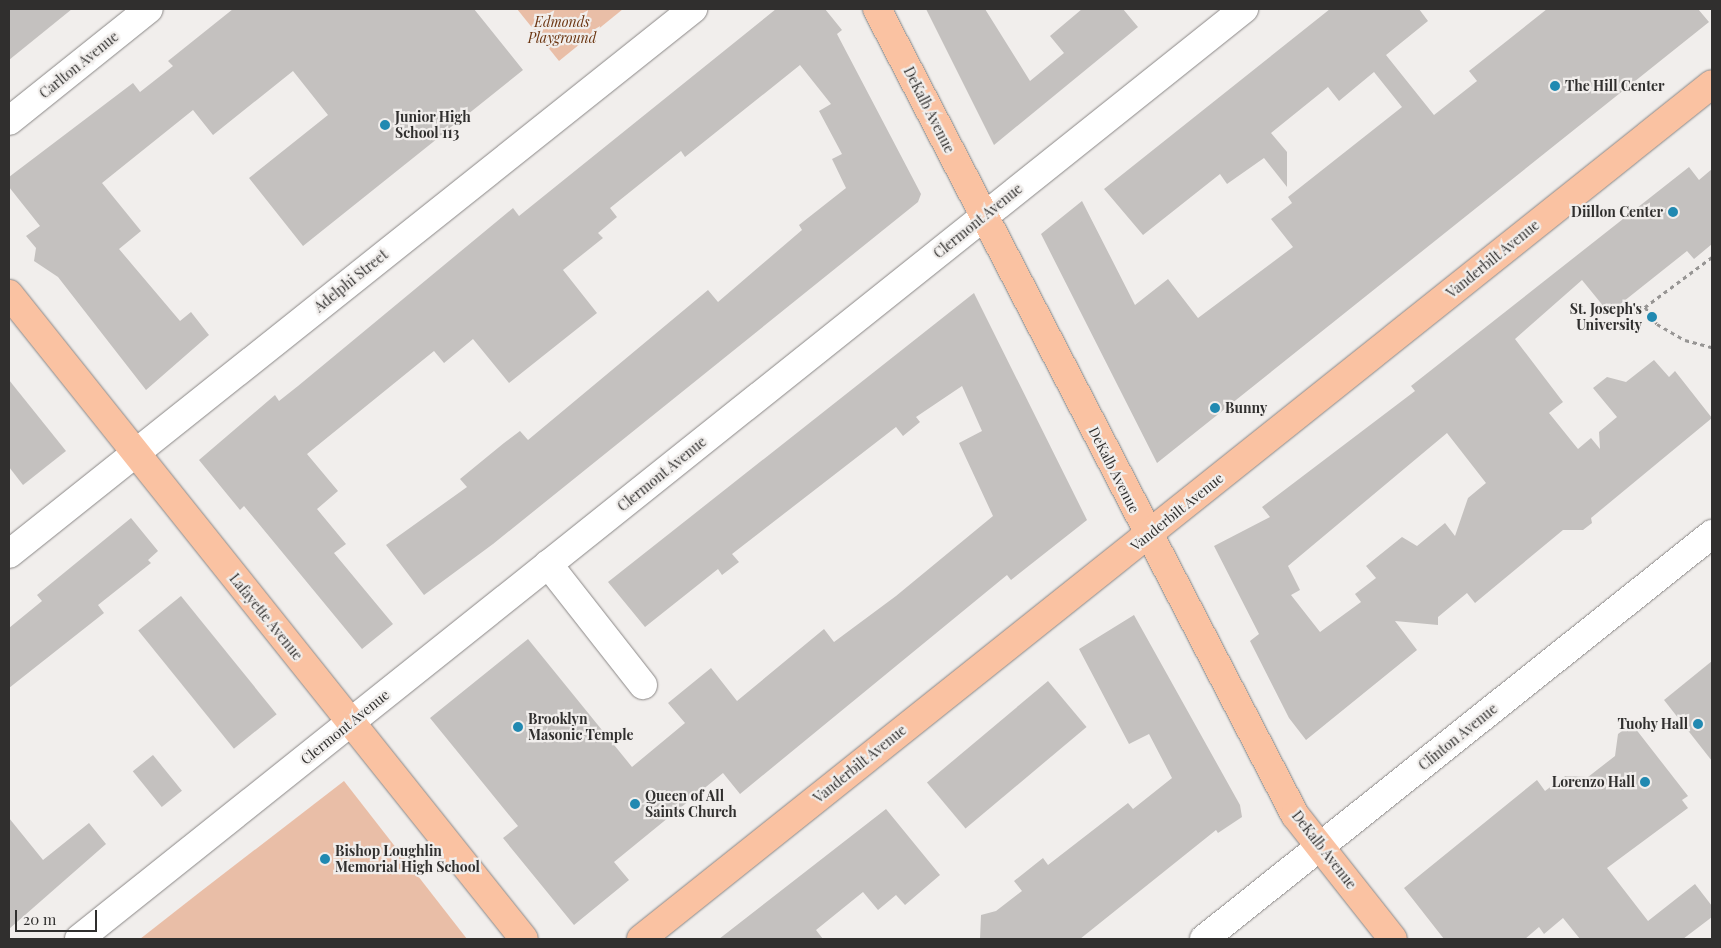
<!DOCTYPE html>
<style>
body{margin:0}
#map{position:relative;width:1721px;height:948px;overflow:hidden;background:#f1eeec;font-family:"Playfair Display",serif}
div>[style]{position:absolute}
.green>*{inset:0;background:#e9bea7}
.building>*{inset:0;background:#c4c1bf;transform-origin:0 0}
.path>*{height:3px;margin-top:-1.5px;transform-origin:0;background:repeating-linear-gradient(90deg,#979594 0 4px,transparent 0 8px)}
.roads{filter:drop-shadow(0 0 1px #8a8786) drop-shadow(0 0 1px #8a8786)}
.minor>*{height:28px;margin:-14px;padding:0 14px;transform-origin:14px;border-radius:14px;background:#fff}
.major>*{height:28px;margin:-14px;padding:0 14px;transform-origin:14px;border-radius:14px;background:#fac2a2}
.dots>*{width:14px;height:14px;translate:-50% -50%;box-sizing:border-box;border:2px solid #f1eeec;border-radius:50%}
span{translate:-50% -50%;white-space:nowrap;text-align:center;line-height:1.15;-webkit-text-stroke:4.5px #f1eeec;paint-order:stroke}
.park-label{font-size:14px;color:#6c3612;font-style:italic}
.street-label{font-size:14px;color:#302f2e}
.poi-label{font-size:14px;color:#302f2e;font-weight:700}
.left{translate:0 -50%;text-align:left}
.right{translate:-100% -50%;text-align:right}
.frame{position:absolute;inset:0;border:10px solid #302f2e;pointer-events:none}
.scale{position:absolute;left:15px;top:910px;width:82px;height:22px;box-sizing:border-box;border:2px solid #302f2e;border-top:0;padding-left:6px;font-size:15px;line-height:18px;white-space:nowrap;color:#302f2e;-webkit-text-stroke:4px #f1eeec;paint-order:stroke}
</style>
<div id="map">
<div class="green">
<i style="clip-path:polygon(517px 9px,623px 9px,559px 61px)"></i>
<i style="clip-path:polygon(344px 781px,467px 939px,140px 939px,200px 892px)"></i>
</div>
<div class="building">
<i style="clip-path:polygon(9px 9px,72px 9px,9px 60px)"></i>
<i style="clip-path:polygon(233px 9px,474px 9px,523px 70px,303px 246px,249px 178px,328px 115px,293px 71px,213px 135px,193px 110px,102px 183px,141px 231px,119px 249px,180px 321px,191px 312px,209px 335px,146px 390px,58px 277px,34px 261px,36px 248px,26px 236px,40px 226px,9px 187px,9px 177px,133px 83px,140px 92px,173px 66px,168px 61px)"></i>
<i style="clip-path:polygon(776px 9px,825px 9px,842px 30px,837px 34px,921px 194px,918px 202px,493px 544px,424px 595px,386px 545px,467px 487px,460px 479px,504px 443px,520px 431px,528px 440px,708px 290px,718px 302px,802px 230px,799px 225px,846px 188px,832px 159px,842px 154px,819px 111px,831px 104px,800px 65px,685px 157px,681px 151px,610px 208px,617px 217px,598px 233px,603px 238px,563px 270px,597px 313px,509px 383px,473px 339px,444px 363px,434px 351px,307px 454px,338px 491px,317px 509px,346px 544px,334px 553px,393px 624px,362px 649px,244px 506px,240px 510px,199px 460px,275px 395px,279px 401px,298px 386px,513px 208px,519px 216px)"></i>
<i style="clip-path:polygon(926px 9px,985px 9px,1030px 81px,1064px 53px,1050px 36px,1082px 9px,1123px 9px,1138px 27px,994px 145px)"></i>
<i style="clip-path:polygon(1330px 9px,1419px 9px,1428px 21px,1386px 55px,1434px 115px,1477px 81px,1469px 71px,1547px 9px,1698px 9px,1709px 22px,1157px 463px,1041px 234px,1082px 201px,1135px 305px,1168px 279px,1198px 318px,1293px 247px,1271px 219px,1292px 203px,1288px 197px,1402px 107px,1374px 72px,1339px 101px,1328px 87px,1271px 133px,1287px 152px,1287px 187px,1264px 158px,1227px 184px,1220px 174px,1143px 235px,1104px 189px)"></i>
<i style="clip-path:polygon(evenodd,1689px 167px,1699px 180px,1712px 169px,1712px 244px,1694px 259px,1687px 251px,1609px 313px,1582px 280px,1515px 339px,1563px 402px,1549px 413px,1578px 449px,1591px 438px,1600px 449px,1599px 432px,1617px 417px,1593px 388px,1607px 377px,1626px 382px,1654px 360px,1669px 377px,1675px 371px,1712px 418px,1591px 518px,1592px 523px,1583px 530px,1563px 530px,1475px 603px,1467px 593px,1438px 617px,1438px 625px,1395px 621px,1417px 650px,1306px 740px,1289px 718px,1250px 641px,1259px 634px,1214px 546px,1270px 517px,1262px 507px,1415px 391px,1411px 386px,1689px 167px,1447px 433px,1486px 483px,1468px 498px,1455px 536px,1445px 523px,1417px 546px,1402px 537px,1366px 566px,1376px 578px,1355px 594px,1361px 602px,1320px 632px,1291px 595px,1300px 590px,1288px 566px,1447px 433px)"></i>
<i style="clip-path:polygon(974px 293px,1087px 520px,1011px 580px,1007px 575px,740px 794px,723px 773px,614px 862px,629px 880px,574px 925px,503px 838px,518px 826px,430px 718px,528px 639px,632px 767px,685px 723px,668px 703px,711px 668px,737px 701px,824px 629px,834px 642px,896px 596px,993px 516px,959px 443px,982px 431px,962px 386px,916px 417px,920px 422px,903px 436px,896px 427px,732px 554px,739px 562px,722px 575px,718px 569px,645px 627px,608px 582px)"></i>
<i style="clip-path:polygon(9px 380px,66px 451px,23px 485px,9px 467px)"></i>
<i style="clip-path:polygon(131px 518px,158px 551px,148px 560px,151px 563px,98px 605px,104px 613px,9px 688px,9px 628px,42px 601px,37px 595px)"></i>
<i style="left:181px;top:596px;width:152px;height:55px;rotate:51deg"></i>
<i style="clip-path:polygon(1134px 615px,1240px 805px,1242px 817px,1218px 833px,1216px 830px,1080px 939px,980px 939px,981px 915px,996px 911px,1022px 891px,1014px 881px,1043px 858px,1048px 865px,1128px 803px,1133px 809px,1172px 778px,1149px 734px,1129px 744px,1079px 649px)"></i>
<i style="clip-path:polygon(1712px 661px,1712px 761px,1664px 700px)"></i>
<i style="left:1048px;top:681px;width:60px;height:158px;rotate:50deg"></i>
<i style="clip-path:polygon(1626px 728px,1635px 728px,1688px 796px,1682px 800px,1688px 808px,1607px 868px,1648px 921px,1695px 884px,1712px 906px,1712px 917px,1683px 939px,1580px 939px,1563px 918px,1544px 934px,1539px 927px,1525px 939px,1444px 939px,1404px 888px,1537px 780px,1545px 791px,1565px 776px,1588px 777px,1615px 756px,1618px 734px)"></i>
<i style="left:153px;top:755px;width:46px;height:26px;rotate:51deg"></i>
<i style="clip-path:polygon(886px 809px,940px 875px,905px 905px,896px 895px,878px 910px,863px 892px,816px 930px,823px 939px,719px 939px)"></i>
<i style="clip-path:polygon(9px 818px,43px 860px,89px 823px,106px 844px,9px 929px)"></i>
</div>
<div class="path">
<i style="left:1712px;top:257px;width:84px;rotate:143.3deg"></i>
<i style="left:1645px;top:307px;width:21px;rotate:55deg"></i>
<i style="left:1657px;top:324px;width:32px;rotate:30deg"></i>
<i style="left:1685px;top:340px;width:28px;rotate:15deg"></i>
</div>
<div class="roads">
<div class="minor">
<i style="left:9px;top:121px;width:179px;rotate:-38.7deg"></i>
<i style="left:9px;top:554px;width:875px;rotate:-38.55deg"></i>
<i style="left:548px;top:564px;width:154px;rotate:51.9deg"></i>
<i style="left:79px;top:939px;width:1491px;rotate:-38.6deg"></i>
<i style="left:1204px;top:939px;width:650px;rotate:-38.56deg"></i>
</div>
<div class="major">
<i style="left:877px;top:9px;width:908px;rotate:62.59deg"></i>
<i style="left:1295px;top:815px;width:158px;rotate:51.7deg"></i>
<i style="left:9px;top:294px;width:825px;rotate:51.39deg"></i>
<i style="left:641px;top:939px;width:1370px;rotate:-38.6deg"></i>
</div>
</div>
<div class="dots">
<i style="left:1555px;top:86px;background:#2189b1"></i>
<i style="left:385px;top:125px;background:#2189b1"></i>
<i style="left:1673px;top:212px;background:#2189b1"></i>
<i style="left:1652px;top:317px;background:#2189b1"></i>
<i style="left:1215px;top:408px;background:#2189b1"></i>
<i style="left:1698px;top:724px;background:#2189b1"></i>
<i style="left:518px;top:727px;background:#2189b1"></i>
<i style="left:1645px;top:782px;background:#2189b1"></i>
<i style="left:635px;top:804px;background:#2189b1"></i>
<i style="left:325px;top:859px;background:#2189b1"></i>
</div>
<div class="park-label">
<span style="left:562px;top:30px">Edmonds<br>Playground</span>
</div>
<div class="street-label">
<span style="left:79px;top:65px;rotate:-39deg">Carlton Avenue</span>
<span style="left:929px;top:110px;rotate:63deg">DeKalb Avenue</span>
<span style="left:978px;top:221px;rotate:-39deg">Clermont Avenue</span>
<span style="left:1493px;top:259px;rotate:-39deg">Vanderbilt Avenue</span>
<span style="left:351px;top:281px;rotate:-39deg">Adelphi Street</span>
<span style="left:1114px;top:470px;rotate:63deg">DeKalb Avenue</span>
<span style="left:662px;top:474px;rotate:-39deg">Clermont Avenue</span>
<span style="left:1177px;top:512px;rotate:-39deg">Vanderbilt Avenue</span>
<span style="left:266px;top:617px;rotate:51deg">Lafayette Avenue</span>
<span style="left:345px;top:727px;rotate:-39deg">Clermont Avenue</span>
<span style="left:1458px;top:737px;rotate:-39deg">Clinton Avenue</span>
<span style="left:860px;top:764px;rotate:-39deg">Vanderbilt Avenue</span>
<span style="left:1324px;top:850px;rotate:52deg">DeKalb Avenue</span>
</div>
<div class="poi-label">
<span class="left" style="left:1565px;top:86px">The Hill Center</span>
<span class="left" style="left:395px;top:125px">Junior High<br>School 113</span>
<span class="right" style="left:1663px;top:212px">Diillon Center</span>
<span class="right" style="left:1642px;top:317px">St. Joseph's<br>University</span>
<span class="left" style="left:1225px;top:408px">Bunny</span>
<span class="left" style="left:528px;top:727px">Brooklyn<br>Masonic Temple</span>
<span class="right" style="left:1688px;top:724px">Tuohy Hall</span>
<span class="right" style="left:1635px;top:782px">Lorenzo Hall</span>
<span class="left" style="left:645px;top:804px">Queen of All<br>Saints Church</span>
<span class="left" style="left:335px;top:859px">Bishop Loughlin<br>Memorial High School</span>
</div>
<div class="frame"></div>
<div class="scale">20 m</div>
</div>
